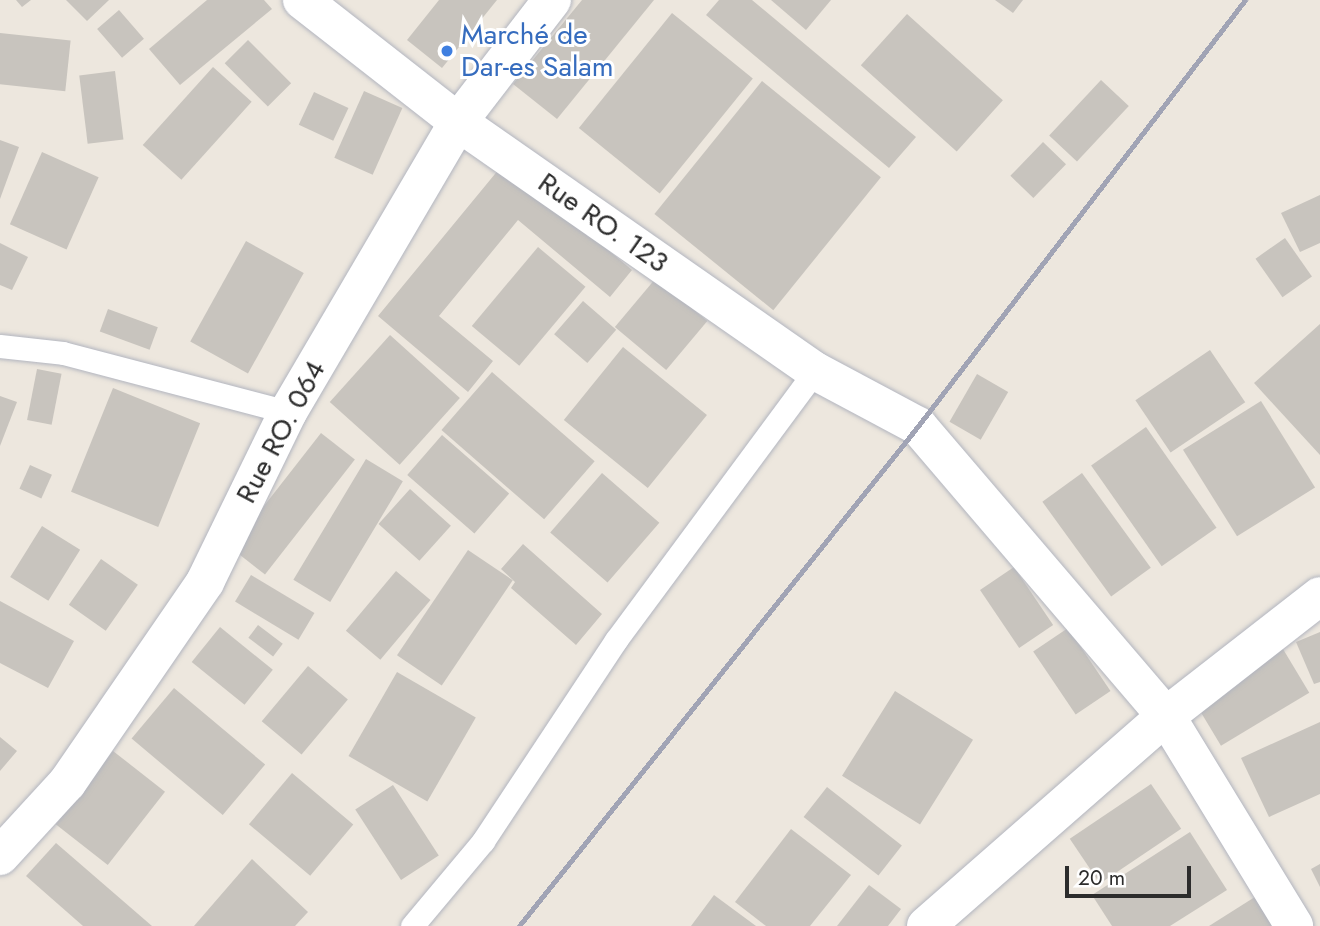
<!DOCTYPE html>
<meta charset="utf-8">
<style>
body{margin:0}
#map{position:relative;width:1320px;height:926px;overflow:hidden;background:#ede7de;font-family:Jost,sans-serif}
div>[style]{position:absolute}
.building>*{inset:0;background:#c8c4be;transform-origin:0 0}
.roads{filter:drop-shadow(0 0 2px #b2b5bf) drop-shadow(0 0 2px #b2b5bf)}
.service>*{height:23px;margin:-11.5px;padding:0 11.5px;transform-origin:11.5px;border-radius:11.5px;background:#fff}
.minor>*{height:38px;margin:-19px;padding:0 19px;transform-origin:19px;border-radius:19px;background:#fff}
.tertiary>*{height:38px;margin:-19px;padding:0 19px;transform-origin:19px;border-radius:19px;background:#fff}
.rail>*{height:5px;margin:-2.5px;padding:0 2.5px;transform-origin:2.5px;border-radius:2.5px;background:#a1a4b5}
.dots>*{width:19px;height:19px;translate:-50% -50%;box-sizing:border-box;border:4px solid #fff;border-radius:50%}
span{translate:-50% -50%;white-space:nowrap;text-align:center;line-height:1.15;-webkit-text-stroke:6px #fff;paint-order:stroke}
.shop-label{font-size:28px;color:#366cbe}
.left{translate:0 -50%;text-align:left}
.street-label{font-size:28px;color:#2c2c2c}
.scale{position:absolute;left:1065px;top:866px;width:126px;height:32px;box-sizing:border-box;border:4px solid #2c2c2c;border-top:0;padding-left:9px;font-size:21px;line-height:24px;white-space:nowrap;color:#2c2c2c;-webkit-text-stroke:5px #fff;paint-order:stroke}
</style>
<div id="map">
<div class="building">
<i style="clip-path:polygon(16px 0,31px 0,22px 7px)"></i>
<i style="clip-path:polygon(66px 0,109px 0,87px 21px)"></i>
<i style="clip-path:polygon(207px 0,264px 0,272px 9px,180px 85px,149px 49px)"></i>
<i style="clip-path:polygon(439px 0,497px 0,442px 68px,407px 40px)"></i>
<i style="clip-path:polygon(582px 0,654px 0,557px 119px,513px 84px)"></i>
<i style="clip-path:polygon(719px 0,752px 0,916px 137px,889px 168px,706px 15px)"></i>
<i style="clip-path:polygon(771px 0,831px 0,806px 30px)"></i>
<i style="clip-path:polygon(995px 0,1023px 0,1013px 13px)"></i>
<i style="left:119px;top:10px;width:38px;height:29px;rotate:49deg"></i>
<i style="left:672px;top:13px;width:104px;height:148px;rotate:39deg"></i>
<i style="left:907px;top:14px;width:129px;height:69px;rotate:42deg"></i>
<i style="left:0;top:33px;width:71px;height:51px;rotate:6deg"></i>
<i style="left:248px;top:40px;width:61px;height:33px;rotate:45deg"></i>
<i style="left:213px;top:67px;width:52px;height:105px;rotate:42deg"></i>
<i style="left:115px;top:71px;width:69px;height:36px;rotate:83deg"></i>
<i style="left:1101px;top:80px;width:38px;height:76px;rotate:43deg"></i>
<i style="left:762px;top:81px;width:153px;height:171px;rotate:39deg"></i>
<i style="left:364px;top:91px;width:42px;height:73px;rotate:24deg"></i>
<i style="left:314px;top:92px;width:38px;height:36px;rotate:25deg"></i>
<i style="clip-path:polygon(0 140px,19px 147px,0 199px)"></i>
<i style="left:1043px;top:142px;width:32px;height:47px;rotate:44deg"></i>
<i style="left:42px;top:152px;width:62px;height:79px;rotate:24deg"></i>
<i style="clip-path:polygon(504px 163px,632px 270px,610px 297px,518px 220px,439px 316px,493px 361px,468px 392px,378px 316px)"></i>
<i style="clip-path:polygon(1320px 195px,1320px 243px,1300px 252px,1281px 213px)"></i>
<i style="left:1285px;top:238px;width:47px;height:36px;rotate:55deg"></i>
<i style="left:246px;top:241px;width:66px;height:115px;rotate:29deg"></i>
<i style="clip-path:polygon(0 243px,28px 257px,12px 290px,0 285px)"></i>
<i style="left:538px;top:247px;width:62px;height:103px;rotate:40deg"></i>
<i style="left:656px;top:278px;width:67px;height:64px;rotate:40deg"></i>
<i style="left:583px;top:301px;width:44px;height:44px;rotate:41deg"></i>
<i style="left:108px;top:309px;width:53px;height:24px;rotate:20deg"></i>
<i style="clip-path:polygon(1320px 324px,1320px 455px,1254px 383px)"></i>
<i style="left:390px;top:335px;width:94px;height:90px;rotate:42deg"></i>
<i style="left:623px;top:347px;width:108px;height:94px;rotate:39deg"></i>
<i style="left:1210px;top:350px;width:63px;height:90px;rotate:56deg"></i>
<i style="left:37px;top:369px;width:25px;height:52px;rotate:11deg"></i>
<i style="left:492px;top:372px;width:136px;height:77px;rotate:41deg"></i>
<i style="left:977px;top:374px;width:36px;height:55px;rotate:30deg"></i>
<i style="left:113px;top:388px;width:94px;height:112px;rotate:22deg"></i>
<i style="clip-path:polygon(0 396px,17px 402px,0 446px)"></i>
<i style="left:1261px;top:401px;width:102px;height:92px;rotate:58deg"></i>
<i style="left:1146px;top:427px;width:123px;height:67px;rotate:55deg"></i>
<i style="left:321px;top:433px;width:43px;height:146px;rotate:38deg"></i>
<i style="left:442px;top:435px;width:89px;height:53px;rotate:41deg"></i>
<i style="left:366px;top:459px;width:43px;height:141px;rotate:31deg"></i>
<i style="left:30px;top:465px;width:24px;height:26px;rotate:24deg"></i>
<i style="left:602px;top:473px;width:76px;height:79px;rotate:41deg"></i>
<i style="left:1082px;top:473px;width:117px;height:49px;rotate:54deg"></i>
<i style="left:410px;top:489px;width:55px;height:47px;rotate:42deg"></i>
<i style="left:42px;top:526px;width:45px;height:60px;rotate:32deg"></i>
<i style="clip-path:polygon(523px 544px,602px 614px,576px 645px,511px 588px,515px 582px,501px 569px)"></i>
<i style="left:468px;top:550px;width:54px;height:127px;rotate:34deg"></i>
<i style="left:101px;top:559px;width:45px;height:56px;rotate:35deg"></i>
<i style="left:1014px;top:567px;width:70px;height:41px;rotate:56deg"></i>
<i style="left:396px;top:571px;width:45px;height:78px;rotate:40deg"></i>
<i style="left:251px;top:575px;width:74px;height:31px;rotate:31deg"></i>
<i style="clip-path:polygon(0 601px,74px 641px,48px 688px,0 663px)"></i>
<i style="left:258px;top:625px;width:31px;height:16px;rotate:37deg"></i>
<i style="left:220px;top:627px;width:68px;height:45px;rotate:39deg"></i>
<i style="left:1068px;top:628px;width:76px;height:42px;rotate:56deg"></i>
<i style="clip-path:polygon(1320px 632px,1320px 682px,1314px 684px,1296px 642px)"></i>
<i style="left:1283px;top:649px;width:51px;height:103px;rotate:59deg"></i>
<i style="left:308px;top:666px;width:52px;height:72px;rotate:40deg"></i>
<i style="left:397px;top:672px;width:91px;height:97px;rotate:30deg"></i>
<i style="left:174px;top:688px;width:119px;height:66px;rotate:40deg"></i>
<i style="left:895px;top:691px;width:92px;height:100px;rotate:32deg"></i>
<i style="clip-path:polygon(1320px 722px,1320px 794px,1269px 817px,1241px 758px)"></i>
<i style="clip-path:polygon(0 737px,17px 751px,0 771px)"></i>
<i style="left:113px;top:751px;width:66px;height:93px;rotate:38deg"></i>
<i style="left:292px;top:773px;width:80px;height:67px;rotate:40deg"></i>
<i style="left:1151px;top:784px;width:54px;height:98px;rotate:56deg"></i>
<i style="left:393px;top:785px;width:84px;height:45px;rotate:57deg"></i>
<i style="left:827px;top:787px;width:95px;height:38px;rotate:38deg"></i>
<i style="clip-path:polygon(791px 829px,851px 875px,810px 926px,766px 926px,735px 902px)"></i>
<i style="clip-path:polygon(1190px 832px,1227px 890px,1170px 926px,1112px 926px,1092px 895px)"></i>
<i style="clip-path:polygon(56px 843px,152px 926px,83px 926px,26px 876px)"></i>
<i style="clip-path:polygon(252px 859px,308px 912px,295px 926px,194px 926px)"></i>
<i style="clip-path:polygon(1320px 864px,1320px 887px,1311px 869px)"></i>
<i style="clip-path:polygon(869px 885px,901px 909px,888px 926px,837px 926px)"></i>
<i style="clip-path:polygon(714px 895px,756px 926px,691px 926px)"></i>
<i style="clip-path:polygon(1258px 895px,1278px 926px,1209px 926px)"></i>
</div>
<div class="roads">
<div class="service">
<i style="left:0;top:346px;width:63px;rotate:6.3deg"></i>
<i style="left:63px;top:353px;width:233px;rotate:14.7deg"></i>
<i style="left:412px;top:926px;width:111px;rotate:-50.1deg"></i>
<i style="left:483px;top:841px;width:241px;rotate:-56.5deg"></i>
<i style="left:616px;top:640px;width:335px;rotate:-53.5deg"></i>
</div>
<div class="minor">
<i style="left:458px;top:122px;width:435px;rotate:34.9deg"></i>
<i style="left:815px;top:371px;width:117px;rotate:28.1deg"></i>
<i style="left:918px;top:426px;width:382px;rotate:49.5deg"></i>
<i style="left:1166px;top:716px;width:246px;rotate:58.6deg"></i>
<i style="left:926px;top:926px;width:319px;rotate:-41.2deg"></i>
<i style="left:1166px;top:716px;width:195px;rotate:-37.9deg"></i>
</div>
<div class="tertiary">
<i style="left:302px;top:0;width:198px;rotate:38deg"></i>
<i style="left:0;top:856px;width:99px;rotate:-47.5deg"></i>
<i style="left:67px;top:783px;width:244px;rotate:-55.5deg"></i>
<i style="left:205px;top:582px;width:189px;rotate:-64deg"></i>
<i style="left:288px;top:412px;width:336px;rotate:-59.6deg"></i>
<i style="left:458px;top:122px;width:154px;rotate:-52.4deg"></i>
</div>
</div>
<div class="rail">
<i style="left:519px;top:926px;width:640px;rotate:-51.41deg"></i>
<i style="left:918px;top:426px;width:537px;rotate:-52.49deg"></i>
</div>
<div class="dots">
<i style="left:447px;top:51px;background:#3f7fe0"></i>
</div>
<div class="shop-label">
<span class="left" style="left:461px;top:51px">Marché de<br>Dar-es Salam</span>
</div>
<div class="street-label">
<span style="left:603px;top:223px;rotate:35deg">Rue RO. 123</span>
<span style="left:281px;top:432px;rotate:-62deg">Rue RO. 064</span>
</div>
<div class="scale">20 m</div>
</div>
